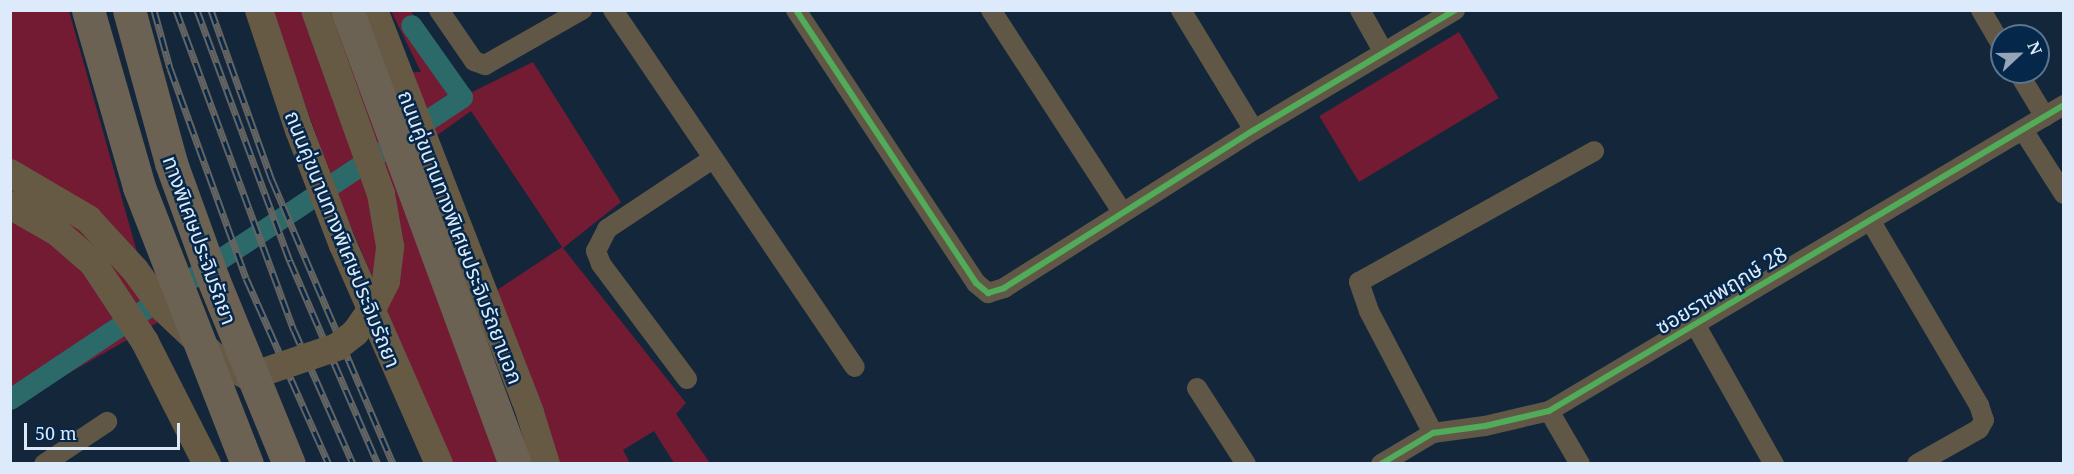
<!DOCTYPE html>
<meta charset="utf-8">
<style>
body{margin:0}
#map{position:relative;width:2074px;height:474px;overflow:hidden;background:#14273a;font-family:"Noto Serif","Noto Sans Thai",serif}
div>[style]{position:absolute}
.green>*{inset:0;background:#721b33;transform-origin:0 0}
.canal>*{height:21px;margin:-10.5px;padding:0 10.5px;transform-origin:10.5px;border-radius:10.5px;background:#2c6969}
.street>*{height:20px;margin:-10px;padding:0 10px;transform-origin:10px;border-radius:10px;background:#605746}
.secondary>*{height:28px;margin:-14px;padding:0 14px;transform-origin:14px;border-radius:14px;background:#665a45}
.highway>*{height:33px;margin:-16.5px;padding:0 16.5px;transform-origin:16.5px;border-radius:16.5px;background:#6b6254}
.rail>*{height:7px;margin-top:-3.5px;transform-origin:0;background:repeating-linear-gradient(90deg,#052749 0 14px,#646462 0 28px);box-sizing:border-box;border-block:2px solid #646462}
.secondary-bridge>*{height:28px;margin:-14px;padding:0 14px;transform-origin:14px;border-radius:14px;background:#665a45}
.highway-bridge>*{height:33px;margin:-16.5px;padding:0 16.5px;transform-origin:16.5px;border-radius:16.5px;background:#6b6254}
.cycleway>*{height:6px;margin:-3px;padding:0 3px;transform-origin:3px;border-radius:3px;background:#51ab58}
span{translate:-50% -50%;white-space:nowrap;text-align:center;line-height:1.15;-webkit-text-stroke:5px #052749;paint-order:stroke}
.street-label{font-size:21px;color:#dceafc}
.frame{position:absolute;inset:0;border:12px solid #dceafc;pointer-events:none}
.north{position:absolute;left:1990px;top:24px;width:60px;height:60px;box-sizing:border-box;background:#052749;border:2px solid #5b7591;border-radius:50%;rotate:68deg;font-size:16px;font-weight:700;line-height:24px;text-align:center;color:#dceafc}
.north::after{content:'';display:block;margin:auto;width:21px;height:27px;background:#96a6b8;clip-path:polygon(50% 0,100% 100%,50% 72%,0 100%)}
.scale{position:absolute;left:24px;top:423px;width:156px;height:27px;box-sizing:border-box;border:3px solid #dceafc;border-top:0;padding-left:8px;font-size:18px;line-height:21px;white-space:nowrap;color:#dceafc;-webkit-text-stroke:4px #052749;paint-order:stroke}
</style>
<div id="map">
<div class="green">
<i style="clip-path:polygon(11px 11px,69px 11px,157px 323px,11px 406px)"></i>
<i style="clip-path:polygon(272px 11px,327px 11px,388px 73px,421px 72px,391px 11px,411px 11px,462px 97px,533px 62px,621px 202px,563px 248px,686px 403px,676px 414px,710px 463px,674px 463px,654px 431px,623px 450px,630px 463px,557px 463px,497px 290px,562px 247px,471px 111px,418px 149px,531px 463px,452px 463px,337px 194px)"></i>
<i style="left:1459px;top:32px;width:77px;height:163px;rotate:59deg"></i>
</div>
<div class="canal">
<i style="left:408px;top:133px;width:65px;rotate:-33.7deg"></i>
<i style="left:462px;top:97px;width:88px;rotate:-125.3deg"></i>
<i style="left:10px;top:399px;width:445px;rotate:-33.7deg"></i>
</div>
<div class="street">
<i style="left:439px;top:10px;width:62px;rotate:55.5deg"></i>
<i style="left:474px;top:61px;width:12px;rotate:20deg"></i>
<i style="left:485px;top:65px;width:112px;rotate:-29.6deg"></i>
<i style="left:613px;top:10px;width:431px;rotate:55.9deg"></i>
<i style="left:796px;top:10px;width:327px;rotate:56.6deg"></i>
<i style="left:976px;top:283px;width:16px;rotate:40deg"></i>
<i style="left:988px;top:293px;width:17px;rotate:-17deg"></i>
<i style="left:1004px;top:288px;width:296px;rotate:-32.3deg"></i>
<i style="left:1254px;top:130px;width:234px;rotate:-30.8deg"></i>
<i style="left:991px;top:10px;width:241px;rotate:57deg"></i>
<i style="left:1181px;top:10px;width:140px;rotate:58.7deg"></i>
<i style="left:1360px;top:10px;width:47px;rotate:60.7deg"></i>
<i style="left:1981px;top:10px;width:42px;rotate:59.7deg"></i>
<i style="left:2018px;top:72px;width:52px;rotate:59deg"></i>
<i style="left:2023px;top:130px;width:76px;rotate:57.4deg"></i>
<i style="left:1870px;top:220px;width:215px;rotate:59.5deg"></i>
<i style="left:1979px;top:405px;width:16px;rotate:72deg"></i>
<i style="left:1984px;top:420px;width:10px;rotate:119deg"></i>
<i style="left:1979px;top:429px;width:71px;rotate:150.6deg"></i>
<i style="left:1695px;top:324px;width:161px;rotate:60.6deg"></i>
<i style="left:687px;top:379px;width:144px;rotate:-126.8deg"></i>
<i style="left:601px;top:264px;width:14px;rotate:-111deg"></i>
<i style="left:596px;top:251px;width:25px;rotate:-63deg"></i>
<i style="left:607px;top:229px;width:125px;rotate:-33.6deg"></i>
<i style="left:1197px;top:388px;width:90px;rotate:57.2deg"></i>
<i style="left:1549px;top:411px;width:61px;rotate:59.7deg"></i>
<i style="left:1433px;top:433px;width:138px;rotate:-117.7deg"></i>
<i style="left:1369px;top:311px;width:31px;rotate:-109deg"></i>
<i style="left:1359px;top:282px;width:269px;rotate:-29.1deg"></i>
<i style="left:44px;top:464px;width:76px;rotate:-33.7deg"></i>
<i style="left:1381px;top:464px;width:61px;rotate:-30.8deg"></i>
<i style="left:1433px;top:433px;width:52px;rotate:-7.7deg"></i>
<i style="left:1485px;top:426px;width:66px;rotate:-13.2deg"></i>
<i style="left:1549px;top:411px;width:599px;rotate:-30.72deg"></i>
</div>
<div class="secondary">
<i style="left:259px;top:10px;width:126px;rotate:71.6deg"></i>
<i style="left:299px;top:130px;width:123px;rotate:69.1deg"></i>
<i style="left:343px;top:245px;width:239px;rotate:66.3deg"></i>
<i style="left:374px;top:10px;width:432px;rotate:68.8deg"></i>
<i style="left:530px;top:413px;width:53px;rotate:72.6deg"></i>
<i style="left:10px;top:205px;width:54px;rotate:29.9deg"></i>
<i style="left:57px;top:232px;width:48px;rotate:40.7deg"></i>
<i style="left:93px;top:263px;width:95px;rotate:56.6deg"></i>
<i style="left:145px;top:342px;width:137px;rotate:63.1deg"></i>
</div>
<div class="highway">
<i style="left:347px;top:10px;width:484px;rotate:69.7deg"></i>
</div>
<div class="rail">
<i style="left:154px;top:10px;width:60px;rotate:74.6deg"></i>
<i style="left:170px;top:68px;width:223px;rotate:70.1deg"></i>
<i style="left:246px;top:278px;width:204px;rotate:66deg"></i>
<i style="left:176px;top:10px;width:341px;rotate:69.8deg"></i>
<i style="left:294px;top:330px;width:146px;rotate:66.2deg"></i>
<i style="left:197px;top:10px;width:268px;rotate:69.7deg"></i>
<i style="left:290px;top:261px;width:221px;rotate:66.6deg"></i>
<i style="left:211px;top:10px;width:181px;rotate:70.3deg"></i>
<i style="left:272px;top:180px;width:309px;rotate:66.9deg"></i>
</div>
<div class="secondary-bridge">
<i style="left:10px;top:173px;width:91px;rotate:30.5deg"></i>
<i style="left:88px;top:219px;width:69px;rotate:47.3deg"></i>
<i style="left:135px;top:270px;width:47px;rotate:53.6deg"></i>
<i style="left:163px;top:308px;width:77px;rotate:43.4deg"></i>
<i style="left:219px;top:361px;width:34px;rotate:28deg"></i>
<i style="left:249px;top:377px;width:93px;rotate:-18.8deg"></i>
<i style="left:337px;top:347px;width:23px;rotate:-38deg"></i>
<i style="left:355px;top:333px;width:29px;rotate:-55deg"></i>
<i style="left:372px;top:309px;width:31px;rotate:-63deg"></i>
<i style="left:386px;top:281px;width:35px;rotate:-83deg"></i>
<i style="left:390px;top:246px;width:53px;rotate:-99.8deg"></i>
<i style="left:381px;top:194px;width:195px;rotate:-109.7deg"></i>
</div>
<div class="highway-bridge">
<i style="left:88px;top:10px;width:184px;rotate:73.9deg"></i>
<i style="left:139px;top:187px;width:297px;rotate:68.7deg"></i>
<i style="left:129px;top:10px;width:159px;rotate:74.6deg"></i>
<i style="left:171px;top:163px;width:123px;rotate:70.1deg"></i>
<i style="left:213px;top:279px;width:200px;rotate:67.7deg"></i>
</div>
<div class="cycleway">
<i style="left:796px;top:10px;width:327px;rotate:56.6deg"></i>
<i style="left:976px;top:283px;width:16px;rotate:40deg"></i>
<i style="left:988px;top:293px;width:17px;rotate:-17deg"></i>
<i style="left:1004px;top:288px;width:296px;rotate:-32.3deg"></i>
<i style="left:1254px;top:130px;width:234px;rotate:-30.8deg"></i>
<i style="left:1381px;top:464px;width:61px;rotate:-30.8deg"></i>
<i style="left:1433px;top:433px;width:52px;rotate:-7.7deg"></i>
<i style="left:1485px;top:426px;width:66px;rotate:-13.2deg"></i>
<i style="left:1549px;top:411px;width:599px;rotate:-30.72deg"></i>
</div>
<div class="street-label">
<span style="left:461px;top:237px;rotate:69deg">ถนนคู่ขนานทางพิเศษประจิมรัถยานอก</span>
<span style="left:343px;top:239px;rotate:68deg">ถนนคู่ขนานทางพิเศษประจิมรัถยา</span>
<span style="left:200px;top:240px;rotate:70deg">ทางพิเศษประจิมรัถยา</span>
<span style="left:1721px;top:290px;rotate:-31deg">ซอยราชพฤกษ์ 28</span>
</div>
<div class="frame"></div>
<div class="north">N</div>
<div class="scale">50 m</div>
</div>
